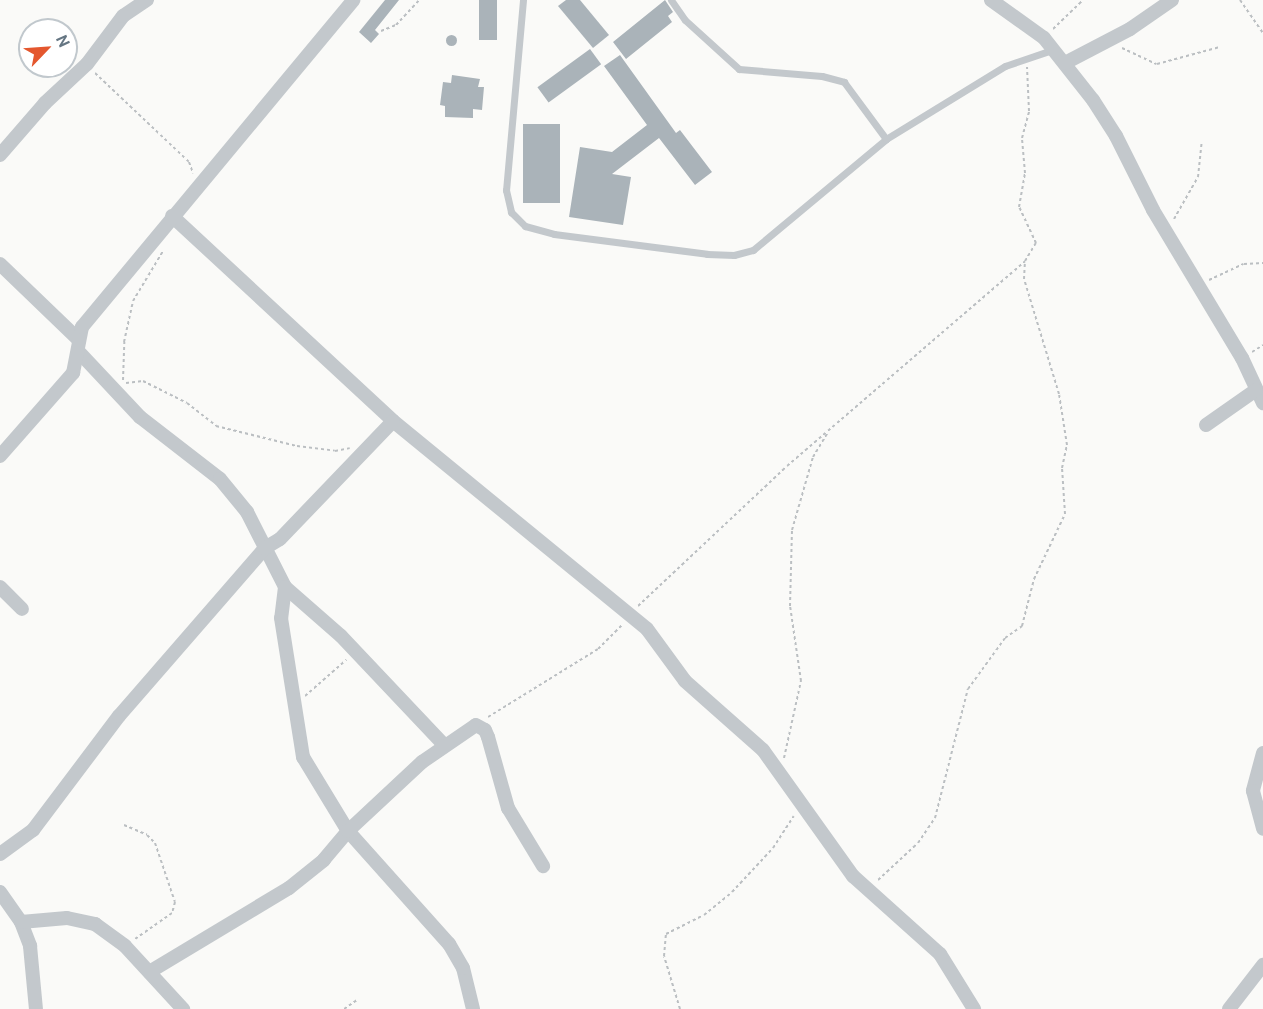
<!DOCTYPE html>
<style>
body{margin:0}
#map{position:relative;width:1263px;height:1009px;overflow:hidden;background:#fafaf8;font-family:Cabin,sans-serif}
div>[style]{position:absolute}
.building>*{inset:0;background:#aab3b9;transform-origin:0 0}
.round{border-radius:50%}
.path>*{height:2px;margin-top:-1px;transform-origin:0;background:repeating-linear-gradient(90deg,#bbbfc2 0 3px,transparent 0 6px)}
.lane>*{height:7px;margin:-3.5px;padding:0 3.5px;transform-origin:3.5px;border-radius:3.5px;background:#c3c8cc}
.street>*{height:14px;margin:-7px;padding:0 7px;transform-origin:7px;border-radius:7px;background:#c3c8cc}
span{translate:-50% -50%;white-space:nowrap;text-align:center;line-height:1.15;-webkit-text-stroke:6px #fff;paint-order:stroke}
.north{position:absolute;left:18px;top:18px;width:60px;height:60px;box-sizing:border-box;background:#fff;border:2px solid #c1c8cd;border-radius:50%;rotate:65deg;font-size:16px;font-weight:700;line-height:24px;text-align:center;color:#657683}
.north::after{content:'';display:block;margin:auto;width:21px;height:27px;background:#e4572e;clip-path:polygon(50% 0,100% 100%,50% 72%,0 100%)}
</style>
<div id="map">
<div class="building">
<i style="clip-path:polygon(385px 0,399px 0,375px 30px,379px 34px,371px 43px,359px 32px)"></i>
<i style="left:479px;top:0;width:18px;height:40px"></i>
<i style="clip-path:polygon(566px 0,580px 0,609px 35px,593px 48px,558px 6px)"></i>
<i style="clip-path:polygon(665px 0,673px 12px,668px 16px,672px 22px,626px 59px,613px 42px)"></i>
<i class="round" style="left:445.5px;top:34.5px;width:11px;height:11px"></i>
<i style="left:590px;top:49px;width:19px;height:65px;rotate:54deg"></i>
<i style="clip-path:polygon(620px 55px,676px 133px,680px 130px,712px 172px,695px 185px,659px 138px,612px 174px,631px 177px,623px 225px,569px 217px,580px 147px,612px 152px,647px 125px,604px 66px)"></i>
<i style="clip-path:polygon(452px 75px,480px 79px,478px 87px,484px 87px,482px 110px,473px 109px,473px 118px,445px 117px,445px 106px,440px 105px,443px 82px,451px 83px)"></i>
<i style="left:523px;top:124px;width:37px;height:79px"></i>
</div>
<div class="path">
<i style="left:1240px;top:0;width:40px;rotate:55.1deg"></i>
<i style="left:1053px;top:29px;width:42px;rotate:-44deg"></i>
<i style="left:381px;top:31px;width:16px;rotate:-22deg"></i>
<i style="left:396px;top:25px;width:34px;rotate:-47deg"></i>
<i style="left:1122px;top:48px;width:38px;rotate:25deg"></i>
<i style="left:1157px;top:64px;width:65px;rotate:-15.1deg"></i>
<i style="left:95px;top:73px;width:129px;rotate:43.4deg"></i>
<i style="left:189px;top:162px;width:12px;rotate:70deg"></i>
<i style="left:1174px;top:219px;width:48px;rotate:-60.3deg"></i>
<i style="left:1198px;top:177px;width:36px;rotate:-84deg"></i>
<i style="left:1209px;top:280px;width:38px;rotate:-25deg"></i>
<i style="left:1244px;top:264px;width:19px;rotate:-3deg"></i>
<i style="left:1252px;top:352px;width:13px;rotate:-32deg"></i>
<i style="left:123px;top:380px;width:38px;rotate:-88deg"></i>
<i style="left:124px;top:342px;width:42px;rotate:-77.6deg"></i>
<i style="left:133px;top:301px;width:58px;rotate:-59deg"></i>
<i style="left:126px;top:383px;width:17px;rotate:-7deg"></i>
<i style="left:143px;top:381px;width:49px;rotate:26.6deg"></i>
<i style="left:187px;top:403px;width:37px;rotate:38deg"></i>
<i style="left:216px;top:426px;width:83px;rotate:13.9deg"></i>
<i style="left:297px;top:446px;width:38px;rotate:7deg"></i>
<i style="left:335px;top:451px;width:15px;rotate:-11deg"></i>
<i style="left:638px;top:606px;width:204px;rotate:-43.2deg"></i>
<i style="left:787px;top:466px;width:314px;rotate:-40.7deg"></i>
<i style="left:305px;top:696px;width:55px;rotate:-41.3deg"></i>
<i style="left:488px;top:717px;width:129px;rotate:-31.7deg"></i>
<i style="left:598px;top:649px;width:35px;rotate:-45deg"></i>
<i style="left:784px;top:758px;width:79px;rotate:-77.6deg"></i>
<i style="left:801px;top:681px;width:76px;rotate:-98.3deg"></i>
<i style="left:790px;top:606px;width:76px;rotate:-88.5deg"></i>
<i style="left:792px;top:530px;width:76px;rotate:-74deg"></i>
<i style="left:813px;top:457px;width:29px;rotate:-59deg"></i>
<i style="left:124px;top:825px;width:25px;rotate:23deg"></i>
<i style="left:147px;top:835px;width:11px;rotate:45deg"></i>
<i style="left:155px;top:843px;width:62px;rotate:71.3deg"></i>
<i style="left:175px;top:902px;width:11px;rotate:105deg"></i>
<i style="left:172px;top:913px;width:45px;rotate:144.9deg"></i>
<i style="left:878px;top:880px;width:54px;rotate:-42.8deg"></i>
<i style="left:918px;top:843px;width:30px;rotate:-56deg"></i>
<i style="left:935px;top:818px;width:133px;rotate:-75.7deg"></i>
<i style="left:968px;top:689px;width:63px;rotate:-54deg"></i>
<i style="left:1005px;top:638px;width:21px;rotate:-35deg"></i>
<i style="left:1022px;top:626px;width:49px;rotate:-75.7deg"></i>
<i style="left:1034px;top:579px;width:72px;rotate:-64.5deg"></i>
<i style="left:1065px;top:514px;width:46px;rotate:-93.7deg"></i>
<i style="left:1062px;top:468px;width:24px;rotate:-78deg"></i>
<i style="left:1067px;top:445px;width:52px;rotate:-98.9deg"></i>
<i style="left:1059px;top:394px;width:120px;rotate:-106.9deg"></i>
<i style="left:1024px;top:279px;width:18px;rotate:-87deg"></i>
<i style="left:1025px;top:261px;width:21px;rotate:-59deg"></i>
<i style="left:1036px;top:243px;width:40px;rotate:-115deg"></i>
<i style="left:1019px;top:207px;width:35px;rotate:-80deg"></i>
<i style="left:1025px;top:173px;width:35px;rotate:-95deg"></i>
<i style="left:1022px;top:138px;width:28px;rotate:-75deg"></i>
<i style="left:1029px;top:111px;width:44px;rotate:-92.6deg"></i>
<i style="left:344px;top:1009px;width:16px;rotate:-35deg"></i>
<i style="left:680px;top:1009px;width:55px;rotate:-106.8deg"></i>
<i style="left:664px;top:956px;width:22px;rotate:-85deg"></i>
<i style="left:666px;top:934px;width:42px;rotate:-26.6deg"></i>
<i style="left:704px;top:915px;width:36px;rotate:-39deg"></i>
<i style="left:732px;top:892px;width:60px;rotate:-47deg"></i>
<i style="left:773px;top:848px;width:38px;rotate:-57deg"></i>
</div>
<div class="lane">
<i style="left:523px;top:0;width:191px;rotate:95.1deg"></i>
<i style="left:506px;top:190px;width:23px;rotate:77deg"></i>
<i style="left:511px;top:212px;width:20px;rotate:45deg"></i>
<i style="left:525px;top:226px;width:30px;rotate:15deg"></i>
<i style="left:554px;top:234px;width:154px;rotate:7.4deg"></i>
<i style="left:707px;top:254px;width:27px;rotate:2deg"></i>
<i style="left:734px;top:255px;width:20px;rotate:-15deg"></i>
<i style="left:753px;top:250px;width:173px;rotate:-39.8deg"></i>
<i style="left:886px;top:139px;width:140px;rotate:-31.5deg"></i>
<i style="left:1005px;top:66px;width:50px;rotate:-18.8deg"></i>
<i style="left:671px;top:0;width:24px;rotate:55deg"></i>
<i style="left:685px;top:20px;width:73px;rotate:42.2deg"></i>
<i style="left:739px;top:69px;width:83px;rotate:4.8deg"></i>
<i style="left:822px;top:76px;width:23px;rotate:15deg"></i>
<i style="left:844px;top:82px;width:71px;rotate:53.6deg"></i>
</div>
<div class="street">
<i style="left:991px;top:0;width:65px;rotate:35.6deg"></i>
<i style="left:1044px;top:38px;width:79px;rotate:51.7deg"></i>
<i style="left:1093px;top:100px;width:43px;rotate:57.4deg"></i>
<i style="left:1116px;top:136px;width:83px;rotate:63.4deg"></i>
<i style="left:1153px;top:210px;width:173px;rotate:59deg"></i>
<i style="left:1242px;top:358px;width:50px;rotate:65deg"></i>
<i style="left:1065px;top:63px;width:73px;rotate:-27.6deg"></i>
<i style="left:1130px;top:29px;width:51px;rotate:-34.6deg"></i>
<i style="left:0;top:155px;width:69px;rotate:-49.1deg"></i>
<i style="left:45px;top:103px;width:57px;rotate:-42.9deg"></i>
<i style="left:87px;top:64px;width:60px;rotate:-53.1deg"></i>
<i style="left:123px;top:16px;width:29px;rotate:-34deg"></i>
<i style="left:172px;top:216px;width:301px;rotate:42.8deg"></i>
<i style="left:393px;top:421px;width:328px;rotate:39.3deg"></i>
<i style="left:647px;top:629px;width:64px;rotate:53.8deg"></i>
<i style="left:685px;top:681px;width:104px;rotate:41.5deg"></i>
<i style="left:763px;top:750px;width:155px;rotate:54.5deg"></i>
<i style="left:853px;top:876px;width:117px;rotate:41.9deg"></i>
<i style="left:940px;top:954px;width:65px;rotate:58.3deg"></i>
<i style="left:0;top:264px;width:108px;rotate:43.9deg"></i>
<i style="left:78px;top:351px;width:91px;rotate:46.8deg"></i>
<i style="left:140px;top:417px;width:101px;rotate:37.8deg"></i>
<i style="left:220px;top:479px;width:43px;rotate:50.7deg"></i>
<i style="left:247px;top:512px;width:84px;rotate:63.1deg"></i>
<i style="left:285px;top:587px;width:31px;rotate:97deg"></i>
<i style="left:281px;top:618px;width:141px;rotate:81deg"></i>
<i style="left:303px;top:757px;width:87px;rotate:58.7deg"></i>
<i style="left:348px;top:831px;width:38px;rotate:130deg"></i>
<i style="left:324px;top:860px;width:45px;rotate:141.3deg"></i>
<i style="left:289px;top:888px;width:163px;rotate:149deg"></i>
<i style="left:1206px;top:425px;width:61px;rotate:-35deg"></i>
<i style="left:0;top:456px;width:111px;rotate:-48.7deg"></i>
<i style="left:73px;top:373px;width:47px;rotate:-78.9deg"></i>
<i style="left:82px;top:327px;width:425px;rotate:-50.3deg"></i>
<i style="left:0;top:587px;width:31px;rotate:45deg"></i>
<i style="left:285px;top:587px;width:74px;rotate:41.2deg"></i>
<i style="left:341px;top:636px;width:150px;rotate:46.6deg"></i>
<i style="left:1263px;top:753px;width:39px;rotate:105deg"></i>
<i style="left:1253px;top:791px;width:39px;rotate:75deg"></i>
<i style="left:0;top:854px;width:41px;rotate:-36deg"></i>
<i style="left:33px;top:830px;width:143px;rotate:-53deg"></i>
<i style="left:119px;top:716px;width:223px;rotate:-49deg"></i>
<i style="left:265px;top:548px;width:17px;rotate:-31deg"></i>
<i style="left:280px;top:539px;width:163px;rotate:-46.2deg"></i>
<i style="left:0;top:892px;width:37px;rotate:55deg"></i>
<i style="left:21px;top:922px;width:26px;rotate:69deg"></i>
<i style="left:30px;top:946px;width:63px;rotate:84.6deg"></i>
<i style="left:21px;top:922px;width:46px;rotate:-5deg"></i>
<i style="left:67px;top:918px;width:29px;rotate:12deg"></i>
<i style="left:95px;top:924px;width:37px;rotate:36deg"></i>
<i style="left:125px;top:946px;width:86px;rotate:47.4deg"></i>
<i style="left:473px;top:1009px;width:42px;rotate:-103.7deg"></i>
<i style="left:463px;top:968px;width:28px;rotate:-120deg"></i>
<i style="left:449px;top:944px;width:152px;rotate:-131.8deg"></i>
<i style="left:348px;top:831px;width:101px;rotate:-43deg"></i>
<i style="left:422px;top:762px;width:65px;rotate:-34.4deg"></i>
<i style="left:476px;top:725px;width:10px;rotate:29deg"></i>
<i style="left:485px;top:730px;width:8px;rotate:67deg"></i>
<i style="left:488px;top:737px;width:74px;rotate:74.3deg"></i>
<i style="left:508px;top:808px;width:68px;rotate:58.9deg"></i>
<i style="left:1229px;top:1009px;width:56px;rotate:-52.3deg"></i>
</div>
<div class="north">N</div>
</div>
